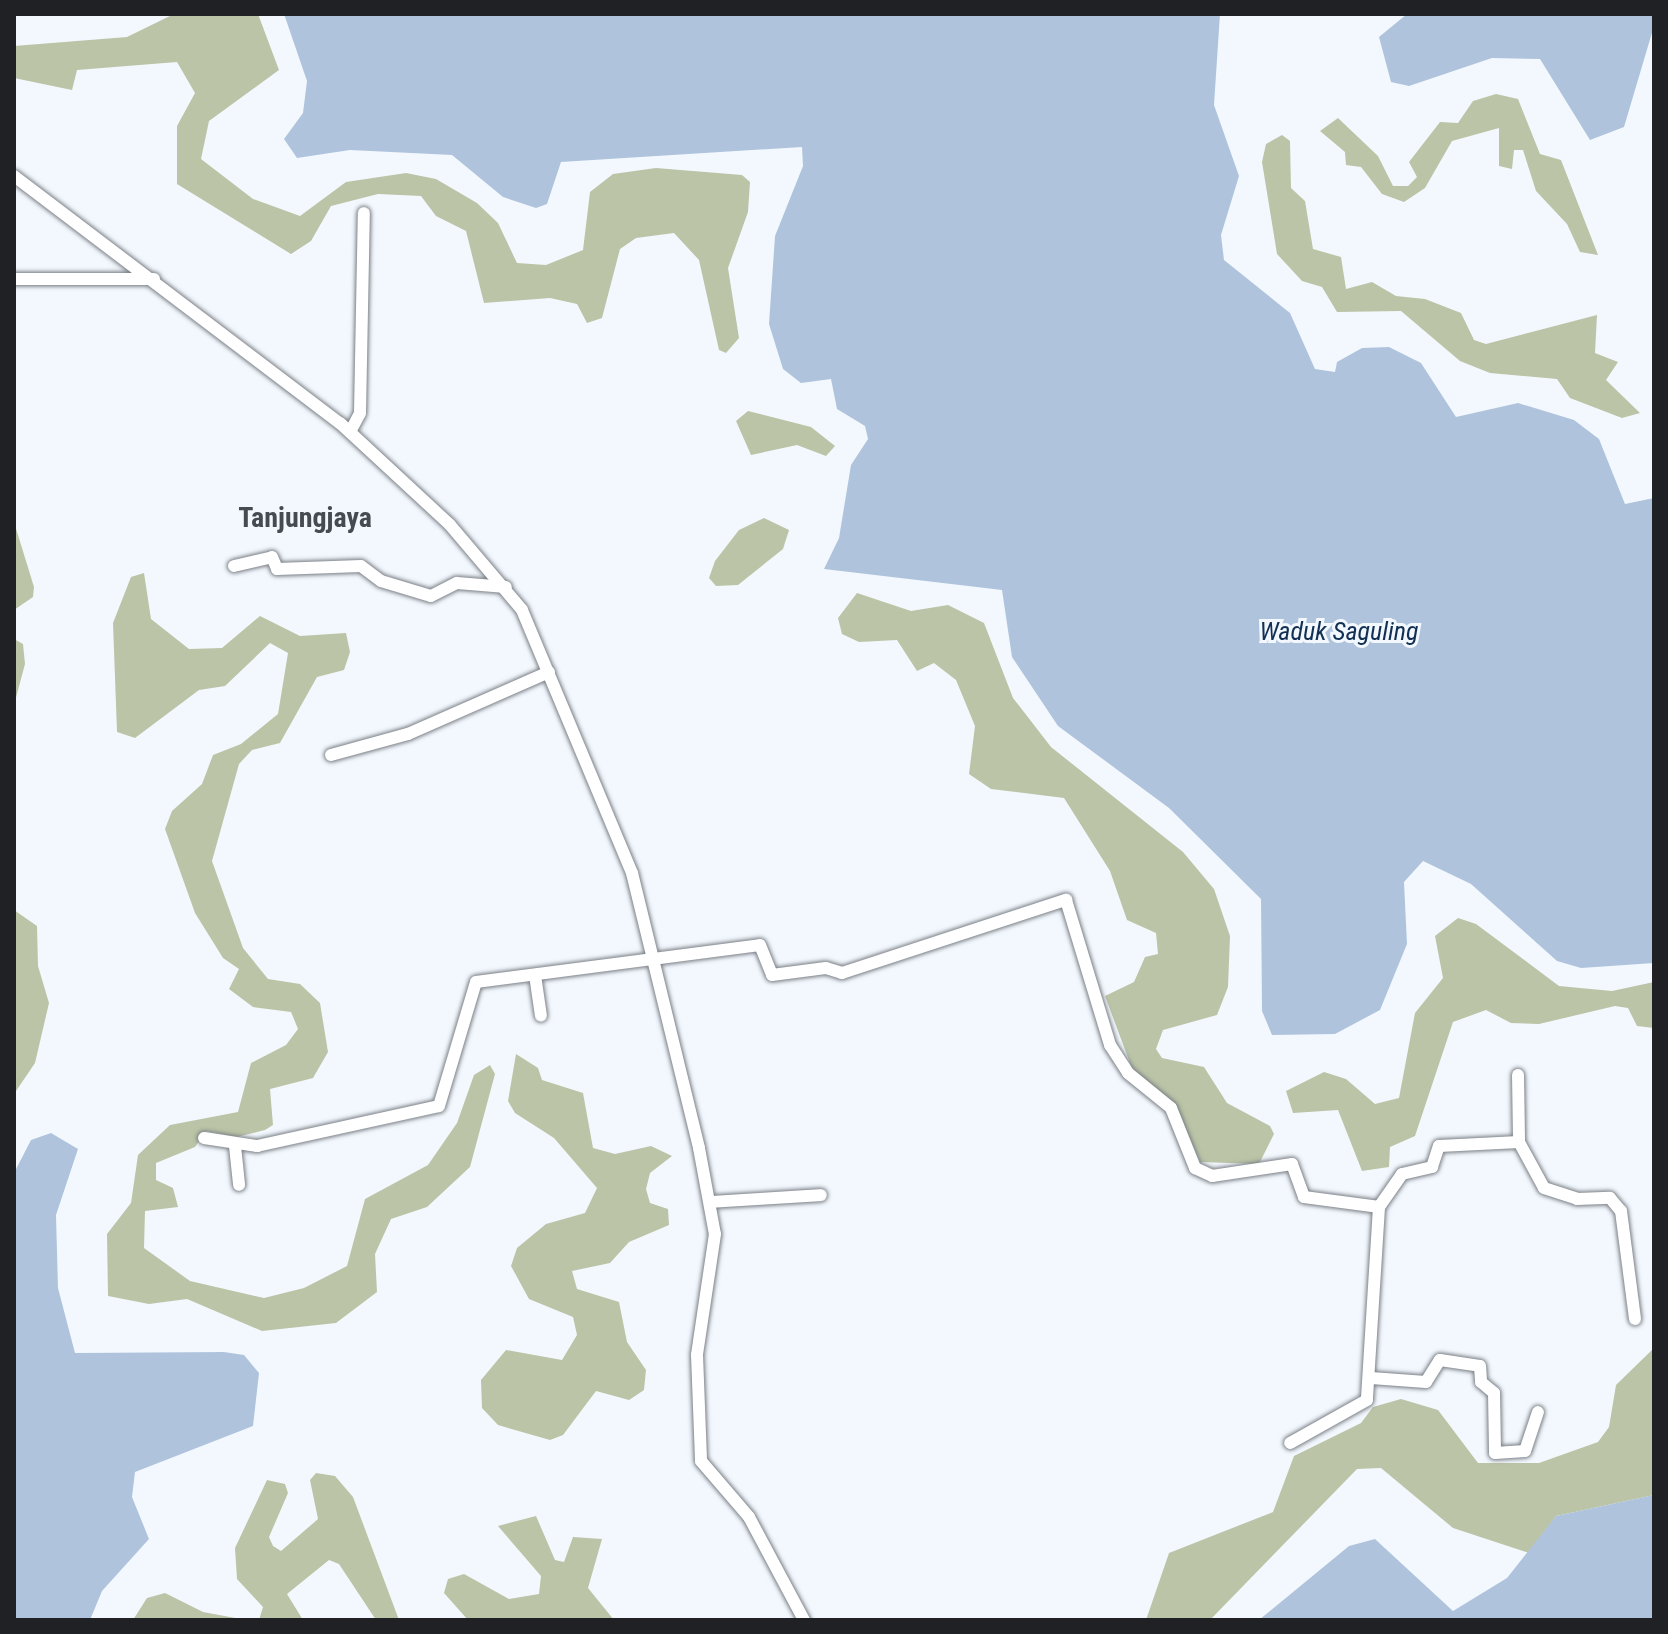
<!DOCTYPE html>
<style>
body{margin:0}
#map{position:relative;width:1668px;height:1634px;overflow:hidden;background:#f3f8fe;font-family:"Roboto Condensed",sans-serif}
div>[style]{position:absolute}
.forest>*{inset:0;background:#bbc4a6}
.water>*{inset:0;background:#afc4dc}
.roads{filter:drop-shadow(0 0 2px #7b8087) drop-shadow(0 0 2px #7b8087)}
.street>*{height:12px;margin:-6px;padding:0 6px;transform-origin:6px;border-radius:6px;background:#fff}
span{translate:-50% -50%;white-space:nowrap;text-align:center;line-height:1.15;-webkit-text-stroke:6px #f3f8fe;paint-order:stroke}
.water-label{font-size:26px;color:#123053;font-style:italic}
.quarter-label{font-size:28px;color:#464b51;font-weight:700}
.frame{position:absolute;inset:0;border:16px solid #1f2124;pointer-events:none}
</style>
<div id="map">
<div class="forest">
<i style="clip-path:polygon(174px 14px,258px 14px,279px 70px,209px 121px,201px 159px,253px 199px,300px 216px,346px 182px,406px 173px,436px 179px,477px 203px,498px 223px,517px 263px,546px 265px,583px 250px,590px 192px,613px 174px,656px 168px,742px 175px,750px 182px,748px 212px,728px 268px,739px 338px,726px 353px,719px 350px,699px 260px,674px 233px,636px 238px,620px 249px,602px 318px,587px 323px,577px 304px,550px 298px,484px 303px,466px 231px,436px 216px,421px 196px,378px 194px,331px 206px,311px 241px,291px 254px,177px 184px,177px 126px,195px 93px,177px 62px,77px 70px,72px 90px,14px 78px,14px 46px,127px 37px)"></i>
<i style="clip-path:polygon(1496px 94px,1518px 99px,1540px 154px,1561px 160px,1598px 255px,1580px 252px,1567px 224px,1536px 191px,1523px 150px,1514px 150px,1512px 169px,1499px 166px,1499px 128px,1452px 141px,1425px 188px,1404px 202px,1382px 194px,1361px 167px,1346px 165px,1345px 152px,1320px 131px,1338px 118px,1378px 156px,1393px 186px,1408px 186px,1417px 177px,1409px 162px,1440px 122px,1458px 123px,1473px 101px)"></i>
<i style="clip-path:polygon(1282px 135px,1290px 141px,1291px 188px,1305px 201px,1313px 249px,1341px 257px,1346px 289px,1372px 282px,1396px 296px,1425px 299px,1461px 313px,1474px 340px,1486px 344px,1597px 315px,1595px 353px,1618px 362px,1606px 380px,1640px 413px,1622px 418px,1570px 398px,1557px 379px,1490px 373px,1460px 361px,1401px 311px,1337px 312px,1322px 287px,1302px 281px,1277px 254px,1262px 162px,1266px 144px)"></i>
<i style="clip-path:polygon(748px 411px,811px 427px,835px 446px,826px 456px,797px 445px,751px 455px,736px 421px)"></i>
<i style="clip-path:polygon(764px 518px,789px 530px,783px 549px,738px 585px,716px 586px,709px 578px,715px 561px,739px 530px)"></i>
<i style="clip-path:polygon(14px 522px,34px 587px,33px 597px,14px 610px)"></i>
<i style="clip-path:polygon(144px 573px,151px 619px,189px 649px,222px 648px,260px 616px,300px 636px,346px 633px,350px 652px,344px 670px,317px 677px,280px 743px,252px 750px,239px 764px,212px 861px,243px 948px,268px 979px,300px 984px,320px 1003px,328px 1052px,313px 1078px,270px 1089px,273px 1125px,265px 1130px,237px 1137px,206px 1131px,195px 1147px,156px 1163px,156px 1180px,173px 1188px,178px 1207px,145px 1211px,144px 1248px,190px 1281px,264px 1298px,304px 1288px,347px 1266px,365px 1199px,428px 1165px,457px 1123px,474px 1075px,490px 1065px,495px 1074px,470px 1167px,427px 1207px,391px 1219px,375px 1254px,377px 1292px,336px 1323px,262px 1331px,187px 1299px,149px 1304px,108px 1296px,107px 1234px,131px 1203px,138px 1155px,170px 1125px,238px 1112px,251px 1063px,286px 1045px,298px 1029px,291px 1012px,253px 1007px,229px 989px,239px 969px,223px 958px,195px 913px,165px 829px,172px 811px,202px 784px,213px 755px,241px 744px,278px 714px,288px 653px,270px 643px,225px 686px,199px 690px,135px 738px,117px 732px,113px 623px,131px 577px)"></i>
<i style="clip-path:polygon(857px 593px,911px 611px,948px 605px,984px 623px,1013px 698px,1051px 747px,1183px 852px,1214px 889px,1230px 936px,1228px 987px,1217px 1015px,1163px 1030px,1156px 1049px,1162px 1058px,1204px 1067px,1227px 1103px,1270px 1126px,1274px 1134px,1259px 1164px,1200px 1162px,1180px 1116px,1133px 1071px,1105px 996px,1134px 982px,1145px 957px,1158px 954px,1156px 933px,1127px 920px,1110px 871px,1064px 798px,991px 789px,969px 774px,975px 726px,956px 680px,934px 663px,917px 671px,897px 640px,859px 642px,842px 634px,838px 618px)"></i>
<i style="clip-path:polygon(14px 639px,23px 644px,25px 664px,14px 705px)"></i>
<i style="clip-path:polygon(14px 910px,37px 926px,38px 966px,49px 1003px,35px 1063px,14px 1094px)"></i>
<i style="clip-path:polygon(1458px 918px,1476px 924px,1559px 986px,1612px 991px,1654px 982px,1654px 1028px,1637px 1026px,1628px 1008px,1615px 1006px,1539px 1024px,1511px 1023px,1486px 1010px,1453px 1022px,1415px 1136px,1390px 1147px,1389px 1167px,1362px 1171px,1338px 1110px,1293px 1113px,1286px 1091px,1324px 1072px,1346px 1079px,1375px 1104px,1399px 1098px,1415px 1013px,1443px 978px,1435px 936px)"></i>
<i style="clip-path:polygon(516px 1054px,538px 1068px,542px 1080px,583px 1093px,593px 1148px,615px 1154px,651px 1146px,672px 1156px,650px 1173px,646px 1189px,650px 1203px,668px 1209px,669px 1225px,629px 1242px,610px 1263px,572px 1271px,577px 1289px,619px 1302px,627px 1342px,646px 1370px,644px 1390px,629px 1400px,596px 1391px,563px 1435px,550px 1440px,498px 1425px,482px 1408px,481px 1380px,506px 1350px,562px 1360px,577px 1335px,573px 1317px,529px 1299px,511px 1266px,517px 1248px,546px 1224px,585px 1213px,597px 1188px,554px 1138px,515px 1113px,508px 1101px)"></i>
<i style="clip-path:polygon(1654px 1348px,1654px 1495px,1556px 1516px,1529px 1553px,1453px 1528px,1381px 1468px,1357px 1469px,1210px 1620px,1146px 1620px,1169px 1553px,1273px 1512px,1294px 1456px,1361px 1423px,1373px 1407px,1401px 1399px,1438px 1410px,1478px 1463px,1539px 1463px,1598px 1442px,1609px 1427px,1616px 1385px)"></i>
<i style="clip-path:polygon(316px 1473px,335px 1476px,353px 1497px,399px 1620px,376px 1620px,339px 1564px,329px 1560px,287px 1594px,303px 1620px,259px 1620px,263px 1607px,237px 1579px,235px 1548px,267px 1480px,285px 1484px,288px 1493px,269px 1537px,273px 1546px,281px 1551px,318px 1519px,310px 1480px)"></i>
<i style="clip-path:polygon(536px 1516px,555px 1560px,564px 1562px,573px 1537px,602px 1539px,588px 1588px,614px 1620px,468px 1620px,444px 1593px,448px 1579px,464px 1574px,509px 1599px,539px 1594px,541px 1576px,498px 1526px)"></i>
<i style="clip-path:polygon(165px 1593px,203px 1612px,246px 1620px,133px 1620px,147px 1598px)"></i>
</div>
<div class="water">
<i style="clip-path:polygon(284px 14px,1220px 14px,1214px 105px,1239px 176px,1221px 235px,1224px 260px,1290px 313px,1315px 369px,1335px 372px,1337px 362px,1362px 348px,1389px 347px,1421px 363px,1456px 417px,1518px 403px,1574px 420px,1599px 439px,1625px 504px,1654px 498px,1654px 963px,1581px 968px,1557px 961px,1471px 884px,1423px 861px,1404px 882px,1407px 944px,1380px 1010px,1335px 1034px,1272px 1035px,1262px 1011px,1261px 899px,1169px 808px,1058px 726px,1012px 657px,1002px 590px,824px 569px,839px 538px,851px 465px,868px 439px,865px 426px,837px 409px,831px 379px,801px 383px,783px 369px,769px 324px,775px 236px,803px 166px,802px 147px,561px 162px,547px 204px,536px 208px,503px 197px,452px 155px,350px 150px,297px 158px,284px 139px,303px 113px,307px 81px)"></i>
<i style="clip-path:polygon(1407px 14px,1654px 14px,1654px 26px,1624px 127px,1590px 140px,1540px 59px,1492px 58px,1409px 86px,1391px 82px,1379px 37px)"></i>
<i style="clip-path:polygon(51px 1133px,78px 1149px,56px 1215px,58px 1288px,75px 1353px,224px 1352px,244px 1355px,259px 1373px,253px 1426px,135px 1472px,132px 1497px,149px 1539px,102px 1591px,90px 1620px,14px 1620px,14px 1173px,31px 1140px)"></i>
<i style="clip-path:polygon(1654px 1495px,1654px 1620px,1259px 1620px,1349px 1546px,1375px 1539px,1453px 1611px,1507px 1578px,1556px 1516px)"></i>
</div>
<div class="roads">
<div class="street">
<i style="left:14px;top:176px;width:409px;rotate:37.2deg"></i>
<i style="left:340px;top:423px;width:150px;rotate:42.8deg"></i>
<i style="left:450px;top:525px;width:111px;rotate:49.7deg"></i>
<i style="left:522px;top:610px;width:285px;rotate:67.3deg"></i>
<i style="left:632px;top:873px;width:283px;rotate:76.3deg"></i>
<i style="left:699px;top:1148px;width:87px;rotate:79.5deg"></i>
<i style="left:715px;top:1234px;width:122px;rotate:98.5deg"></i>
<i style="left:697px;top:1355px;width:106px;rotate:87.8deg"></i>
<i style="left:701px;top:1461px;width:74px;rotate:49.4deg"></i>
<i style="left:749px;top:1517px;width:117px;rotate:61.9deg"></i>
<i style="left:14px;top:279px;width:140px"></i>
<i style="left:350px;top:432px;width:21px;rotate:-62deg"></i>
<i style="left:360px;top:413px;width:200px;rotate:-88.9deg"></i>
<i style="left:234px;top:566px;width:39px;rotate:-13deg"></i>
<i style="left:272px;top:557px;width:13px;rotate:67deg"></i>
<i style="left:277px;top:569px;width:84px;rotate:-2deg"></i>
<i style="left:361px;top:566px;width:25px;rotate:37deg"></i>
<i style="left:381px;top:581px;width:52px;rotate:16.7deg"></i>
<i style="left:431px;top:596px;width:29px;rotate:-27deg"></i>
<i style="left:457px;top:583px;width:49px;rotate:4.7deg"></i>
<i style="left:331px;top:755px;width:80px;rotate:-15.3deg"></i>
<i style="left:408px;top:734px;width:154px;rotate:-23.7deg"></i>
<i style="left:535px;top:975px;width:41px;rotate:81.7deg"></i>
<i style="left:1518px;top:1075px;width:67px;rotate:89.1deg"></i>
<i style="left:204px;top:1138px;width:54px;rotate:8.6deg"></i>
<i style="left:257px;top:1146px;width:186px;rotate:-12.4deg"></i>
<i style="left:439px;top:1106px;width:129px;rotate:-73.4deg"></i>
<i style="left:476px;top:982px;width:286px;rotate:-7.4deg"></i>
<i style="left:760px;top:945px;width:32px;rotate:68deg"></i>
<i style="left:772px;top:975px;width:54px;rotate:-7.4deg"></i>
<i style="left:826px;top:968px;width:17px;rotate:17deg"></i>
<i style="left:842px;top:973px;width:236px;rotate:-18.1deg"></i>
<i style="left:1066px;top:900px;width:152px;rotate:73.1deg"></i>
<i style="left:1110px;top:1045px;width:33px;rotate:57deg"></i>
<i style="left:1128px;top:1073px;width:55px;rotate:39.1deg"></i>
<i style="left:1171px;top:1108px;width:65px;rotate:68.2deg"></i>
<i style="left:1195px;top:1168px;width:19px;rotate:25deg"></i>
<i style="left:1212px;top:1176px;width:81px;rotate:-8.5deg"></i>
<i style="left:1292px;top:1164px;width:35px;rotate:70deg"></i>
<i style="left:1304px;top:1197px;width:76px;rotate:7.6deg"></i>
<i style="left:1379px;top:1207px;width:193px;rotate:93.6deg"></i>
<i style="left:1367px;top:1400px;width:88px;rotate:150.8deg"></i>
<i style="left:235px;top:1146px;width:39px;rotate:84deg"></i>
<i style="left:710px;top:1202px;width:111px;rotate:-3.6deg"></i>
<i style="left:1379px;top:1207px;width:40px;rotate:-55.1deg"></i>
<i style="left:1402px;top:1174px;width:31px;rotate:-13deg"></i>
<i style="left:1432px;top:1167px;width:22px;rotate:-72deg"></i>
<i style="left:1439px;top:1146px;width:80px;rotate:-2.9deg"></i>
<i style="left:1519px;top:1142px;width:52px;rotate:61.5deg"></i>
<i style="left:1544px;top:1188px;width:35px;rotate:18deg"></i>
<i style="left:1577px;top:1199px;width:33px;rotate:-2deg"></i>
<i style="left:1610px;top:1198px;width:17px;rotate:50deg"></i>
<i style="left:1621px;top:1211px;width:109px;rotate:82.6deg"></i>
<i style="left:1371px;top:1378px;width:55px;rotate:4.2deg"></i>
<i style="left:1426px;top:1382px;width:26px;rotate:-58deg"></i>
<i style="left:1440px;top:1360px;width:40px;rotate:8.5deg"></i>
<i style="left:1480px;top:1366px;width:16px;rotate:86deg"></i>
<i style="left:1481px;top:1382px;width:17px;rotate:40deg"></i>
<i style="left:1494px;top:1393px;width:60px;rotate:89deg"></i>
<i style="left:1495px;top:1453px;width:30px;rotate:-4deg"></i>
<i style="left:1525px;top:1451px;width:41px;rotate:-71.6deg"></i>
</div>
</div>
<div class="water-label">
<span style="left:1339px;top:632px">Waduk Saguling</span>
</div>
<div class="quarter-label">
<span style="left:305px;top:518px">Tanjungjaya</span>
</div>
<div class="frame"></div>
</div>
